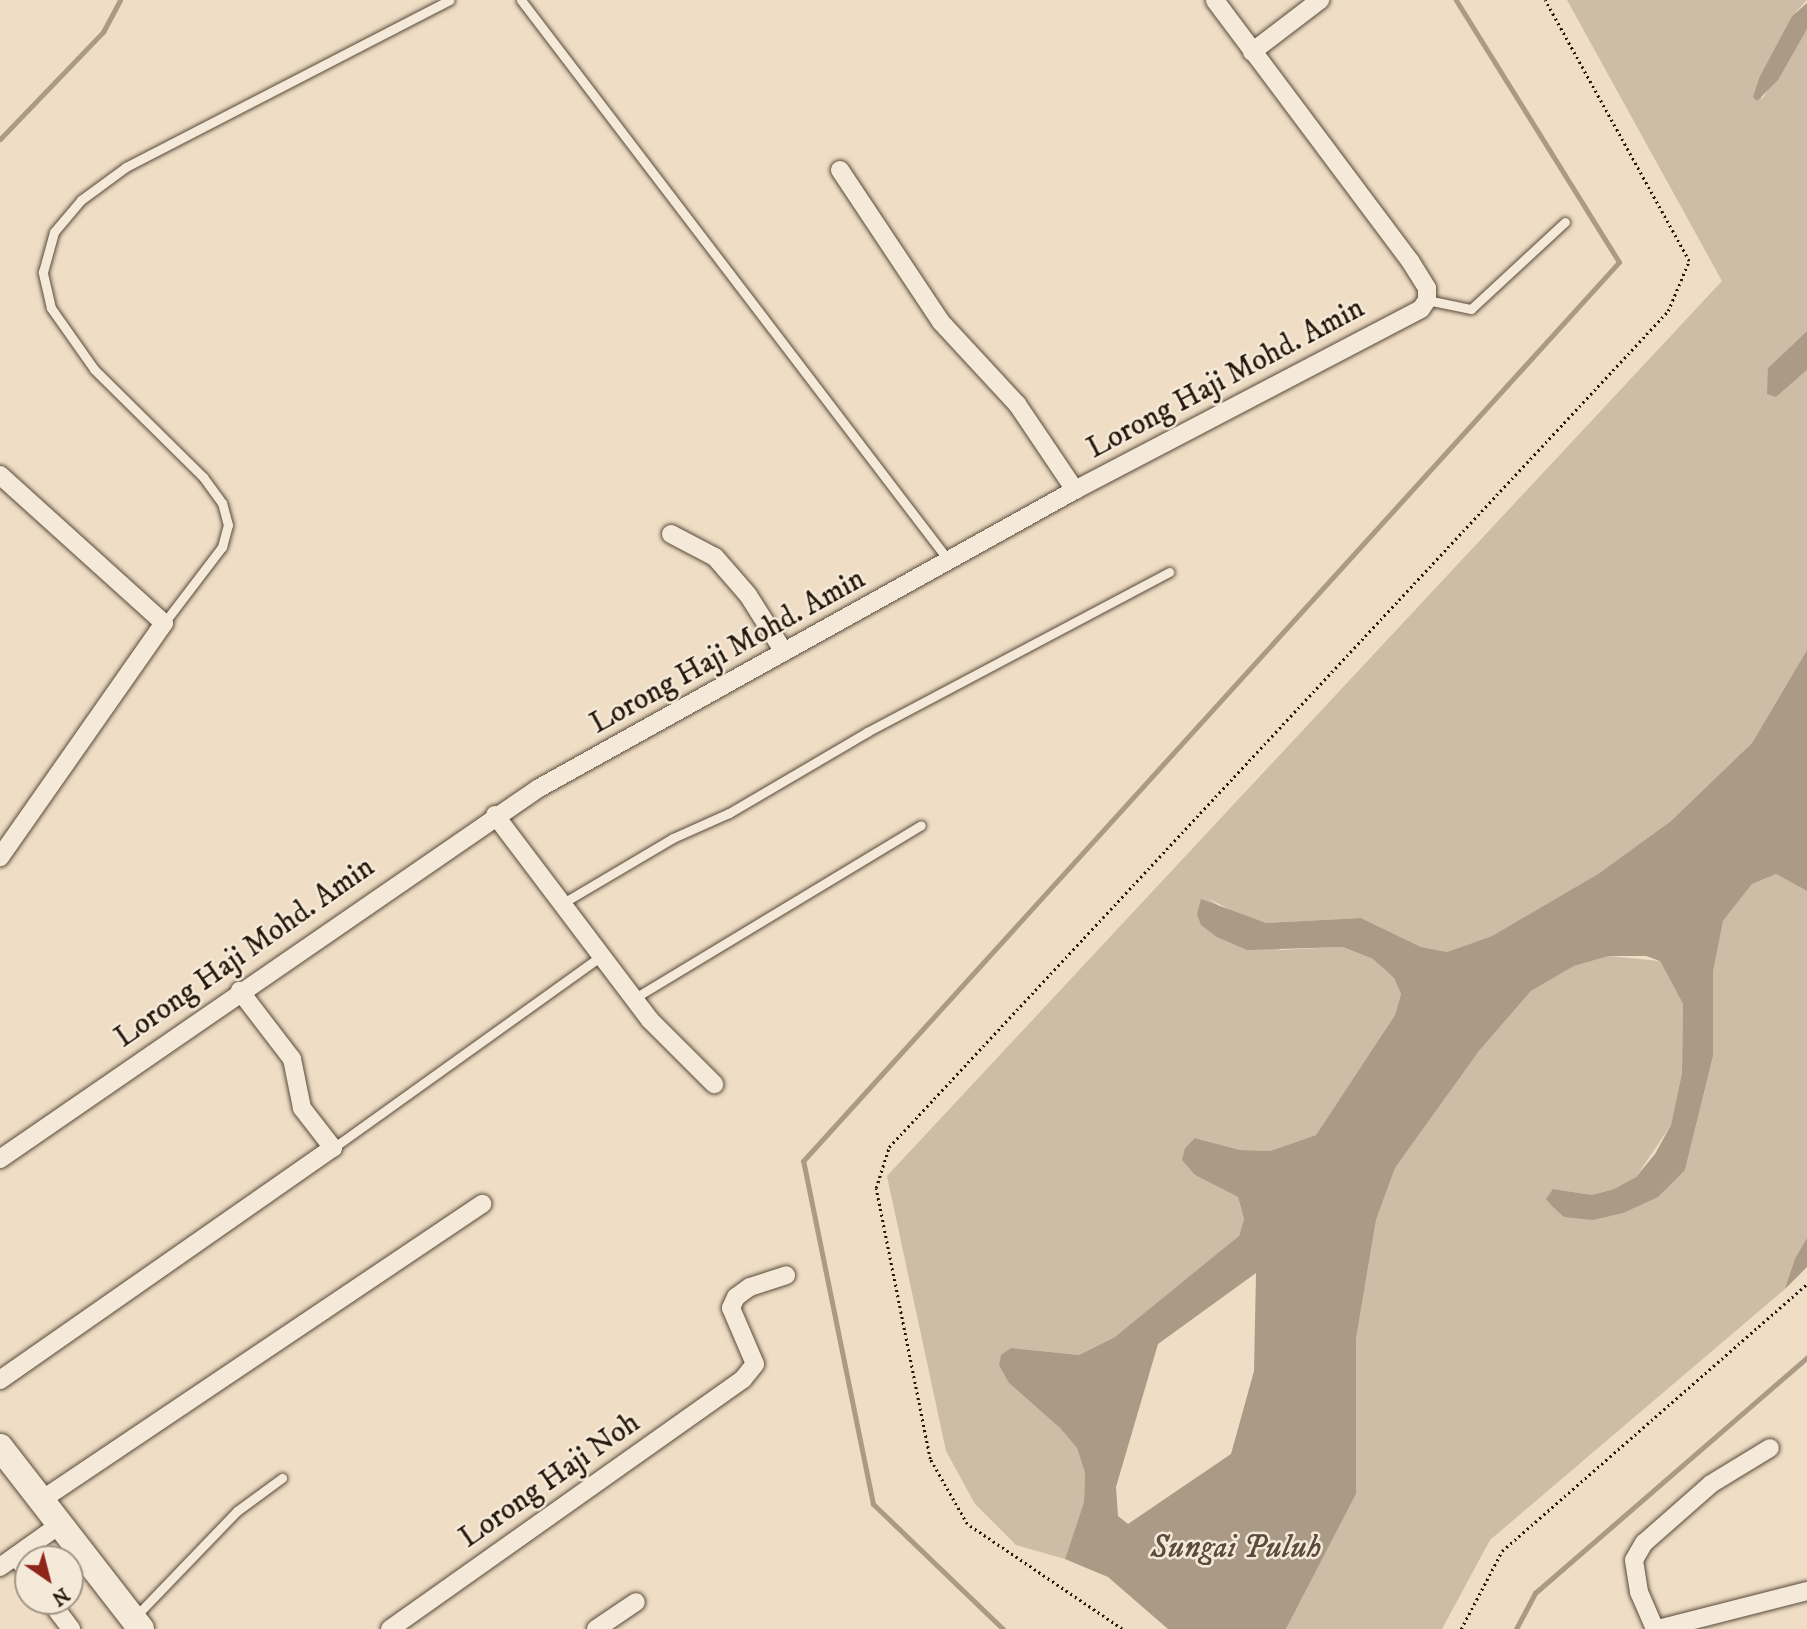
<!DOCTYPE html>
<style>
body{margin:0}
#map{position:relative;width:1807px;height:1629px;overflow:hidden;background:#efdec5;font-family:"IM FELL DW Pica",serif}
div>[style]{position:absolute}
.green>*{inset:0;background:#cdbca6}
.water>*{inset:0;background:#aa9a86}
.stream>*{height:5px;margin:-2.5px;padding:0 2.5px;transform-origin:2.5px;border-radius:2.5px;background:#aa9a86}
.path>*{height:2.5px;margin-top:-1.25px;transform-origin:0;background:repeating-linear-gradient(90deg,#25170c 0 2px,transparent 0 5.5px)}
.roads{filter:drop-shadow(0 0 2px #58493a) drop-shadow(0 0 2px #58493a)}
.lane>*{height:9px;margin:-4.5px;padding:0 4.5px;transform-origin:4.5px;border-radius:4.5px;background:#f5ead9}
.street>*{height:18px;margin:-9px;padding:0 9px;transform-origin:9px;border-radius:9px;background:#f5ead9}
.secondary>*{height:26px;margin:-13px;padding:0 13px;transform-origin:13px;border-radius:13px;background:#f5ead9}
span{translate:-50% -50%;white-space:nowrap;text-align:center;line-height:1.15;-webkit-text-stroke:5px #f5ead9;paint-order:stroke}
.street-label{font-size:30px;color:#25170c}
.water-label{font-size:32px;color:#5a4b3d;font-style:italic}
.north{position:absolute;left:14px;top:1545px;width:70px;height:70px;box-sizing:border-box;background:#f5ead9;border:2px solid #a29687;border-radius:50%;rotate:145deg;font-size:19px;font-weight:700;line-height:28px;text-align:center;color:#25170c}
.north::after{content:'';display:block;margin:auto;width:24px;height:32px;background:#8f2418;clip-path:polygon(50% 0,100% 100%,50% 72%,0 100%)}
</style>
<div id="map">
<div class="green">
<i style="clip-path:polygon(1567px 0,1807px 0,1792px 16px,1760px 76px,1762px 99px,1807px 29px,1807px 331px,1768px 368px,1776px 397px,1807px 370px,1807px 650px,1752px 743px,1671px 821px,1598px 874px,1492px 936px,1447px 952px,1421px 947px,1361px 918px,1266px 923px,1241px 916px,1208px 898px,1280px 950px,1343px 947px,1373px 959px,1394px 978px,1401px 994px,1395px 1015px,1316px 1135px,1270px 1151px,1240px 1150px,1196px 1138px,1185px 1148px,1195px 1175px,1238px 1197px,1244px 1219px,1239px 1236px,1167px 1299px,1115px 1337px,1079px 1355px,1011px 1348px,1009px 1383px,1060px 1428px,1077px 1448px,1085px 1473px,1084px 1502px,1065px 1559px,1016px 1545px,975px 1504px,946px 1451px,887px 1176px,1722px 281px)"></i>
<i style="clip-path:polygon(1776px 874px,1807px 891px,1807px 1238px,1785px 1289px,1490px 1540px,1442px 1629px,1286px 1629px,1356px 1494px,1356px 1339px,1376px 1220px,1395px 1168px,1479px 1051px,1531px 991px,1574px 966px,1609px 956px,1660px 961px,1683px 1004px,1682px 1073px,1671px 1125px,1636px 1177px,1614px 1189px,1592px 1195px,1553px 1189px,1564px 1217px,1685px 1170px,1713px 1056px,1713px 972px,1723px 921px,1752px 884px)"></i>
</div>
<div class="water">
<i style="clip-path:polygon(1807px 3px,1807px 29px,1778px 80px,1757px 101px,1753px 97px,1760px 76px,1792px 16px)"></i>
<i style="clip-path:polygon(1807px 331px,1807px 370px,1776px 397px,1767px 394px,1768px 368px)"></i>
<i style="clip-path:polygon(evenodd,1807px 650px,1807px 891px,1776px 874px,1752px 884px,1723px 921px,1713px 972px,1713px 1056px,1685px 1170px,1658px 1197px,1623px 1213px,1593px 1220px,1564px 1217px,1551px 1205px,1546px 1199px,1553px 1189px,1592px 1195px,1614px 1189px,1636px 1177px,1655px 1154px,1671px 1125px,1682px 1073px,1683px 1004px,1660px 961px,1646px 956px,1609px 956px,1574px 966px,1531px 991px,1479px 1051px,1395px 1168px,1376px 1220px,1356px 1339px,1356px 1494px,1286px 1629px,1168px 1629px,1108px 1577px,1065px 1559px,1084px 1502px,1085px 1473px,1077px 1448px,1060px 1428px,1009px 1383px,999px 1365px,1001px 1355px,1011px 1348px,1079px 1355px,1115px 1337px,1239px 1236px,1244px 1219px,1238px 1197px,1195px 1175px,1182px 1160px,1185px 1148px,1195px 1138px,1240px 1150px,1270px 1151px,1316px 1135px,1395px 1015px,1401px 994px,1394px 978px,1373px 959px,1343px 947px,1247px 950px,1217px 937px,1201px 925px,1197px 914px,1201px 899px,1266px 923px,1361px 918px,1421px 947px,1447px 952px,1492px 936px,1598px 874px,1671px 821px,1752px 743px,1807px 650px,1256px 1273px,1254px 1371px,1231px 1454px,1128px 1524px,1118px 1516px,1116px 1487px,1158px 1344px,1256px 1273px)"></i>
<i style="clip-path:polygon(1807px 1238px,1807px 1267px,1785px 1289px,1795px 1259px)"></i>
</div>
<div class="stream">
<i style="left:0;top:139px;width:149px;rotate:-46.1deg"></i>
<i style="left:103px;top:32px;width:36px;rotate:-62deg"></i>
<i style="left:1003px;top:1629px;width:180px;rotate:-136.1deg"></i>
<i style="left:873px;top:1504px;width:350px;rotate:-101.5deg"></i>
<i style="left:803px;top:1161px;width:1214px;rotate:-47.77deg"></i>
<i style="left:1619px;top:262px;width:309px;rotate:-121.9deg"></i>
<i style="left:1516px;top:1629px;width:41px;rotate:-62.2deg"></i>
<i style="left:1535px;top:1593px;width:360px;rotate:-40.9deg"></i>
</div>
<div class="path">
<i style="left:1122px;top:1629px;width:187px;rotate:-145.9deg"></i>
<i style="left:967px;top:1524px;width:75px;rotate:-119.6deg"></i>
<i style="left:930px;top:1459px;width:276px;rotate:-101.3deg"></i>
<i style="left:876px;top:1188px;width:43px;rotate:-72.4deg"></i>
<i style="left:889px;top:1147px;width:1143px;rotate:-47.02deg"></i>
<i style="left:1668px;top:311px;width:54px;rotate:-67.2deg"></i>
<i style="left:1689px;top:261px;width:298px;rotate:-118.9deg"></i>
<i style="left:1461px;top:1629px;width:88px;rotate:-62.3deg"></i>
<i style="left:1502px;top:1551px;width:405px;rotate:-41.2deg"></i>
</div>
<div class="roads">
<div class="lane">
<i style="left:521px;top:0;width:706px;rotate:52.66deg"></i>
<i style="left:1427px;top:300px;width:45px;rotate:11.6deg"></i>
<i style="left:1471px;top:309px;width:128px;rotate:-42.8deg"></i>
<i style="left:164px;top:623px;width:96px;rotate:-52.7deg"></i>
<i style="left:222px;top:547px;width:23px;rotate:-75deg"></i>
<i style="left:228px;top:525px;width:23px;rotate:-105deg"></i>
<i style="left:222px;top:503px;width:32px;rotate:-126deg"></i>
<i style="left:203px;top:477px;width:153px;rotate:-135.3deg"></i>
<i style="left:94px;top:369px;width:75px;rotate:-125.2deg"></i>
<i style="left:51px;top:308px;width:37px;rotate:-103deg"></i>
<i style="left:43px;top:272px;width:41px;rotate:-74.6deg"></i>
<i style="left:54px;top:232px;width:42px;rotate:-49.8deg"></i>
<i style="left:81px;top:200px;width:56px;rotate:-36.3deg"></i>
<i style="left:126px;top:167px;width:364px;rotate:-27.3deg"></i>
<i style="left:563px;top:903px;width:128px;rotate:-30.6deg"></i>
<i style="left:673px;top:838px;width:61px;rotate:-24.1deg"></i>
<i style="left:729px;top:813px;width:160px;rotate:-30.4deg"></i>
<i style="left:867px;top:732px;width:342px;rotate:-27.9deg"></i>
<i style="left:633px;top:999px;width:336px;rotate:-31.1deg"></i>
<i style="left:333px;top:1148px;width:330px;rotate:-35.6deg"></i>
<i style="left:134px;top:1618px;width:149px;rotate:-46.1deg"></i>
<i style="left:237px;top:1511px;width:56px;rotate:-36.3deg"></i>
</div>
<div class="street">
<i style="left:1252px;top:52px;width:86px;rotate:-37.4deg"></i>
<i style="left:840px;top:170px;width:182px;rotate:56.4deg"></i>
<i style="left:941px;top:322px;width:112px;rotate:47.2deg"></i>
<i style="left:1017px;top:404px;width:104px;rotate:56deg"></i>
<i style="left:0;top:475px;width:221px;rotate:42.1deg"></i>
<i style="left:164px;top:623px;width:286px;rotate:125deg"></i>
<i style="left:671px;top:534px;width:50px;rotate:27.6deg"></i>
<i style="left:715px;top:557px;width:50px;rotate:49deg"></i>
<i style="left:748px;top:595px;width:67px;rotate:57.7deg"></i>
<i style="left:495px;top:815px;width:257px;rotate:52.9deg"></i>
<i style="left:650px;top:1020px;width:91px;rotate:45deg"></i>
<i style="left:0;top:1159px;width:654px;rotate:-34.54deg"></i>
<i style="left:539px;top:788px;width:613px;rotate:-29.07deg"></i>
<i style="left:1075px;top:490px;width:390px;rotate:-27.6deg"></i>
<i style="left:1421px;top:309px;width:11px;rotate:-56deg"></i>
<i style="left:1427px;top:300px;width:12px;rotate:-90deg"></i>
<i style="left:1427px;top:288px;width:32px;rotate:-122deg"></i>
<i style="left:1410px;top:261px;width:326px;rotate:-126.8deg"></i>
<i style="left:0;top:1380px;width:406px;rotate:-34.9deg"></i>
<i style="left:333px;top:1148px;width:51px;rotate:-127.8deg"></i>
<i style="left:302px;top:1108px;width:50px;rotate:-101.5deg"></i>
<i style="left:292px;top:1059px;width:86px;rotate:-127.4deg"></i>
<i style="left:40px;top:1501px;width:533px;rotate:-33.9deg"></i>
<i style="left:16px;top:1556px;width:20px;rotate:53deg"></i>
<i style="left:0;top:1567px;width:72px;rotate:-35.4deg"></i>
<i style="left:50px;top:1601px;width:35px;rotate:53deg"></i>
<i style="left:390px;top:1629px;width:433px;rotate:-35.3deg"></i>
<i style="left:743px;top:1379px;width:19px;rotate:-51deg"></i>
<i style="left:755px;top:1364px;width:61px;rotate:-113.2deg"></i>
<i style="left:731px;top:1308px;width:12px;rotate:-66deg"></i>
<i style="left:736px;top:1297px;width:17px;rotate:-36deg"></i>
<i style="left:750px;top:1287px;width:38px;rotate:-18deg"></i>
<i style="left:596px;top:1629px;width:48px;rotate:-34deg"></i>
<i style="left:1655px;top:1629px;width:40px;rotate:-113.4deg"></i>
<i style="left:1639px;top:1592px;width:32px;rotate:-99deg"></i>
<i style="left:1634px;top:1560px;width:20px;rotate:-60deg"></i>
<i style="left:1644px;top:1543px;width:89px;rotate:-41.4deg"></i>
<i style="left:1711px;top:1484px;width:69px;rotate:-31.4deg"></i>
<i style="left:1658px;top:1629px;width:154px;rotate:-14.3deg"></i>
</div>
<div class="secondary">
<i style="left:0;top:1447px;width:230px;rotate:52.2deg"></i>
</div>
</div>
<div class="street-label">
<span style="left:1226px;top:379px;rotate:-28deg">Lorong Haji Mohd. Amin</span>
<span style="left:728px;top:652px;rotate:-29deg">Lorong Haji Mohd. Amin</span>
<span style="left:245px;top:953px;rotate:-35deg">Lorong Haji Mohd. Amin</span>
<span style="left:550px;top:1481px;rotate:-35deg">Lorong Haji Noh</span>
</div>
<div class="water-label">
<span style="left:1236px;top:1548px">Sungai Puluh</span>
</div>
<div class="north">N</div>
</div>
